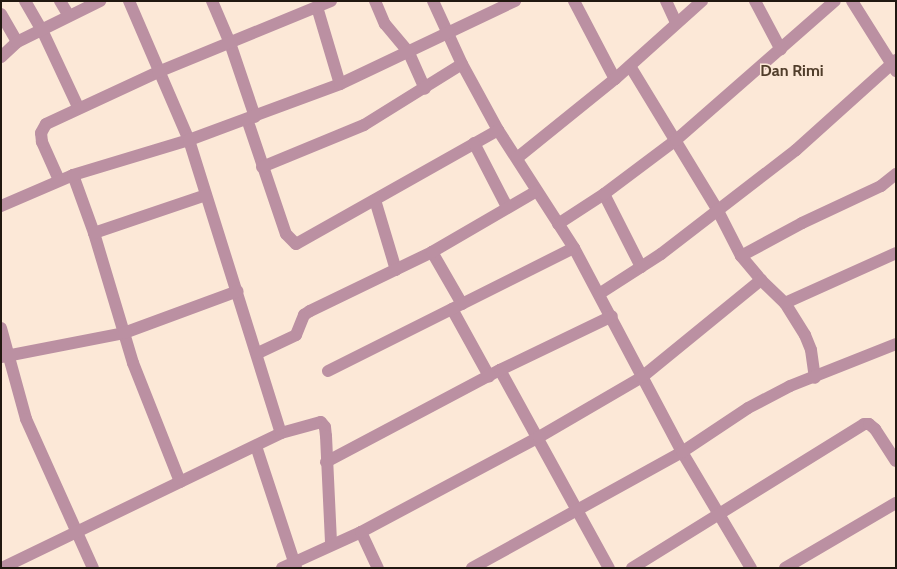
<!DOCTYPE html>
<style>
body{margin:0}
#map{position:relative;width:897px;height:569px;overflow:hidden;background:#fce8d7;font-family:Cabin,sans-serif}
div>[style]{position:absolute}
.minor>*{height:12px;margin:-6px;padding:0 6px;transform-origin:6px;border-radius:6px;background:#bb90a2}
span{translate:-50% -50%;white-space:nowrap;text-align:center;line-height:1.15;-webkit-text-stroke:3px #fce8d7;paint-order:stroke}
.district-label{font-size:16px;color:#513e2b;font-weight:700}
.frame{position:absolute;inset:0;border:2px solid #211810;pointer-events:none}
</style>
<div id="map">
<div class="minor">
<i style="left:25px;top:1px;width:34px;rotate:60deg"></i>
<i style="left:42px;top:30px;width:85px;rotate:64.9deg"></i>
<i style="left:60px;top:1px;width:17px;rotate:59deg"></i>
<i style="left:129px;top:1px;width:151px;rotate:66.7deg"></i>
<i style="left:189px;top:140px;width:307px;rotate:72.6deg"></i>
<i style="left:212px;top:1px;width:46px;rotate:66.8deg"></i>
<i style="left:230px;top:43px;width:78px;rotate:71.3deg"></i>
<i style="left:375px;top:1px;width:25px;rotate:67deg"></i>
<i style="left:385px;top:24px;width:38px;rotate:50deg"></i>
<i style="left:409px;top:53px;width:39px;rotate:66deg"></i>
<i style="left:433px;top:1px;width:69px;rotate:65.3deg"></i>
<i style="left:462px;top:64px;width:75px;rotate:61.4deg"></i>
<i style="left:498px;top:130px;width:140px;rotate:57.2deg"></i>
<i style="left:574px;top:248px;width:231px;rotate:62.1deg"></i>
<i style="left:682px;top:452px;width:135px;rotate:59.3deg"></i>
<i style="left:574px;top:1px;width:88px;rotate:62.3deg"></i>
<i style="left:666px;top:1px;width:23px;rotate:65deg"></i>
<i style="left:755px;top:1px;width:55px;rotate:62deg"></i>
<i style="left:852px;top:1px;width:83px;rotate:57.8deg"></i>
<i style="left:317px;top:7px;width:80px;rotate:73.4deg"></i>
<i style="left:1px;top:14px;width:32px;rotate:60deg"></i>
<i style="left:1px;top:57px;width:22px;rotate:-43deg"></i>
<i style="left:17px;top:42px;width:93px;rotate:-26.3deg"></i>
<i style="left:630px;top:66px;width:167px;rotate:58.7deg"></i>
<i style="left:717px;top:209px;width:53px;rotate:62.9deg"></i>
<i style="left:741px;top:256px;width:31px;rotate:50deg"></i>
<i style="left:761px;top:280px;width:33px;rotate:44deg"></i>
<i style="left:785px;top:303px;width:38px;rotate:58deg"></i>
<i style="left:805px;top:335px;width:16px;rotate:68deg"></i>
<i style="left:811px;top:350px;width:28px;rotate:82deg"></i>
<i style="left:247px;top:119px;width:121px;rotate:71.3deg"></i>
<i style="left:286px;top:234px;width:14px;rotate:45deg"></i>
<i style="left:296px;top:244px;width:232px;rotate:-29.4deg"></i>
<i style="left:474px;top:143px;width:72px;rotate:62.7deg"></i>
<i style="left:517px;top:158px;width:126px;rotate:-38.9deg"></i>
<i style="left:615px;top:79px;width:117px;rotate:-41.9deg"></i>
<i style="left:262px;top:167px;width:110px;rotate:-22.4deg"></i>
<i style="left:364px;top:125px;width:115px;rotate:-31.9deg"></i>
<i style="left:73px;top:175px;width:62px;rotate:70.1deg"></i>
<i style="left:94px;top:233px;width:136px;rotate:73.3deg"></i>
<i style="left:133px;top:363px;width:128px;rotate:68.4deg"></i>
<i style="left:59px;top:180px;width:42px;rotate:-114.1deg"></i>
<i style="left:42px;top:142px;width:9px;rotate:-96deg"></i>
<i style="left:41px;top:133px;width:10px;rotate:-61deg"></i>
<i style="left:46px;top:124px;width:123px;rotate:-24.9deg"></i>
<i style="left:158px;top:72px;width:187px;rotate:-22.3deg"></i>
<i style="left:604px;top:194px;width:82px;rotate:63.1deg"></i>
<i style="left:375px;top:200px;width:73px;rotate:73.3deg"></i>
<i style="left:1px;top:206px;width:78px;rotate:-23.3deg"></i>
<i style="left:73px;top:175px;width:121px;rotate:-16.8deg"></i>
<i style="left:189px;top:140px;width:161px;rotate:-20.3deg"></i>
<i style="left:340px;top:84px;width:194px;rotate:-25.4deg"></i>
<i style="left:558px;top:224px;width:55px;rotate:-33.1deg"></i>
<i style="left:604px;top:194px;width:90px;rotate:-36.9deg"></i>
<i style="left:676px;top:140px;width:211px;rotate:-41.2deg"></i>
<i style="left:94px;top:233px;width:118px;rotate:-18.7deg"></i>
<i style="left:432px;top:252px;width:60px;rotate:60deg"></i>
<i style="left:741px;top:256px;width:69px;rotate:-28.4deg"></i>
<i style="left:802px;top:223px;width:87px;rotate:-25.1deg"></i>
<i style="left:881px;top:186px;width:19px;rotate:-39deg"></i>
<i style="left:599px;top:294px;width:74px;rotate:-32.8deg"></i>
<i style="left:661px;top:254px;width:170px;rotate:-37.6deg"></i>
<i style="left:796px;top:150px;width:135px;rotate:-42deg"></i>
<i style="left:785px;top:303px;width:122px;rotate:-24.2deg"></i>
<i style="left:452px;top:309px;width:77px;rotate:61.1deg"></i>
<i style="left:1px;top:328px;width:94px;rotate:74.6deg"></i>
<i style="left:26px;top:419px;width:163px;rotate:65.8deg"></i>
<i style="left:258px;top:353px;width:42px;rotate:-25.3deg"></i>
<i style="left:296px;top:335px;width:22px;rotate:-68deg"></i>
<i style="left:304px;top:315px;width:7px;rotate:-34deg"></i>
<i style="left:310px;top:311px;width:136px;rotate:-25.8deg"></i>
<i style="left:432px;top:252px;width:121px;rotate:-30.2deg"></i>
<i style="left:1px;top:357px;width:125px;rotate:-11deg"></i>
<i style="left:124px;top:333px;width:121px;rotate:-20.2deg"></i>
<i style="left:500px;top:370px;width:226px;rotate:61.2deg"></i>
<i style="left:328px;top:371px;width:275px;rotate:-26.6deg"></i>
<i style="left:256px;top:446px;width:128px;rotate:71.8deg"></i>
<i style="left:326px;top:462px;width:197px;rotate:-27.9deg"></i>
<i style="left:500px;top:370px;width:124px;rotate:-25.7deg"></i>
<i style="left:361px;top:532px;width:40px;rotate:65deg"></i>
<i style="left:2px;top:568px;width:310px;rotate:-25.8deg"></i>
<i style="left:281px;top:433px;width:41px;rotate:-15.4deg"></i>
<i style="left:321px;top:422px;width:6px;rotate:51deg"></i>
<i style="left:325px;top:427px;width:9px;rotate:84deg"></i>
<i style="left:326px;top:436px;width:108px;rotate:87.3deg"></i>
<i style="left:282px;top:568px;width:87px;rotate:-24.5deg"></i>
<i style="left:361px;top:532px;width:202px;rotate:-28.1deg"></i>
<i style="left:539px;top:437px;width:119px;rotate:-30.2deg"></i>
<i style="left:642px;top:377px;width:154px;rotate:-39.2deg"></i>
<i style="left:472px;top:568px;width:240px;rotate:-28.9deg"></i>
<i style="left:682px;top:452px;width:79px;rotate:-33.7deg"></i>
<i style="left:748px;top:408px;width:47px;rotate:-27.6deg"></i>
<i style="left:790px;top:386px;width:114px;rotate:-21.6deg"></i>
<i style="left:632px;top:568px;width:273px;rotate:-31.8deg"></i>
<i style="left:864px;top:424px;width:5px"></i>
<i style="left:869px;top:424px;width:8px;rotate:40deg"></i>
<i style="left:875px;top:429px;width:38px;rotate:57deg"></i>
<i style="left:785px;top:568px;width:129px;rotate:-30.4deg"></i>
</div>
<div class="district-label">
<span style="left:792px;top:71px">Dan Rimi</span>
</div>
<div class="frame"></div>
</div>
